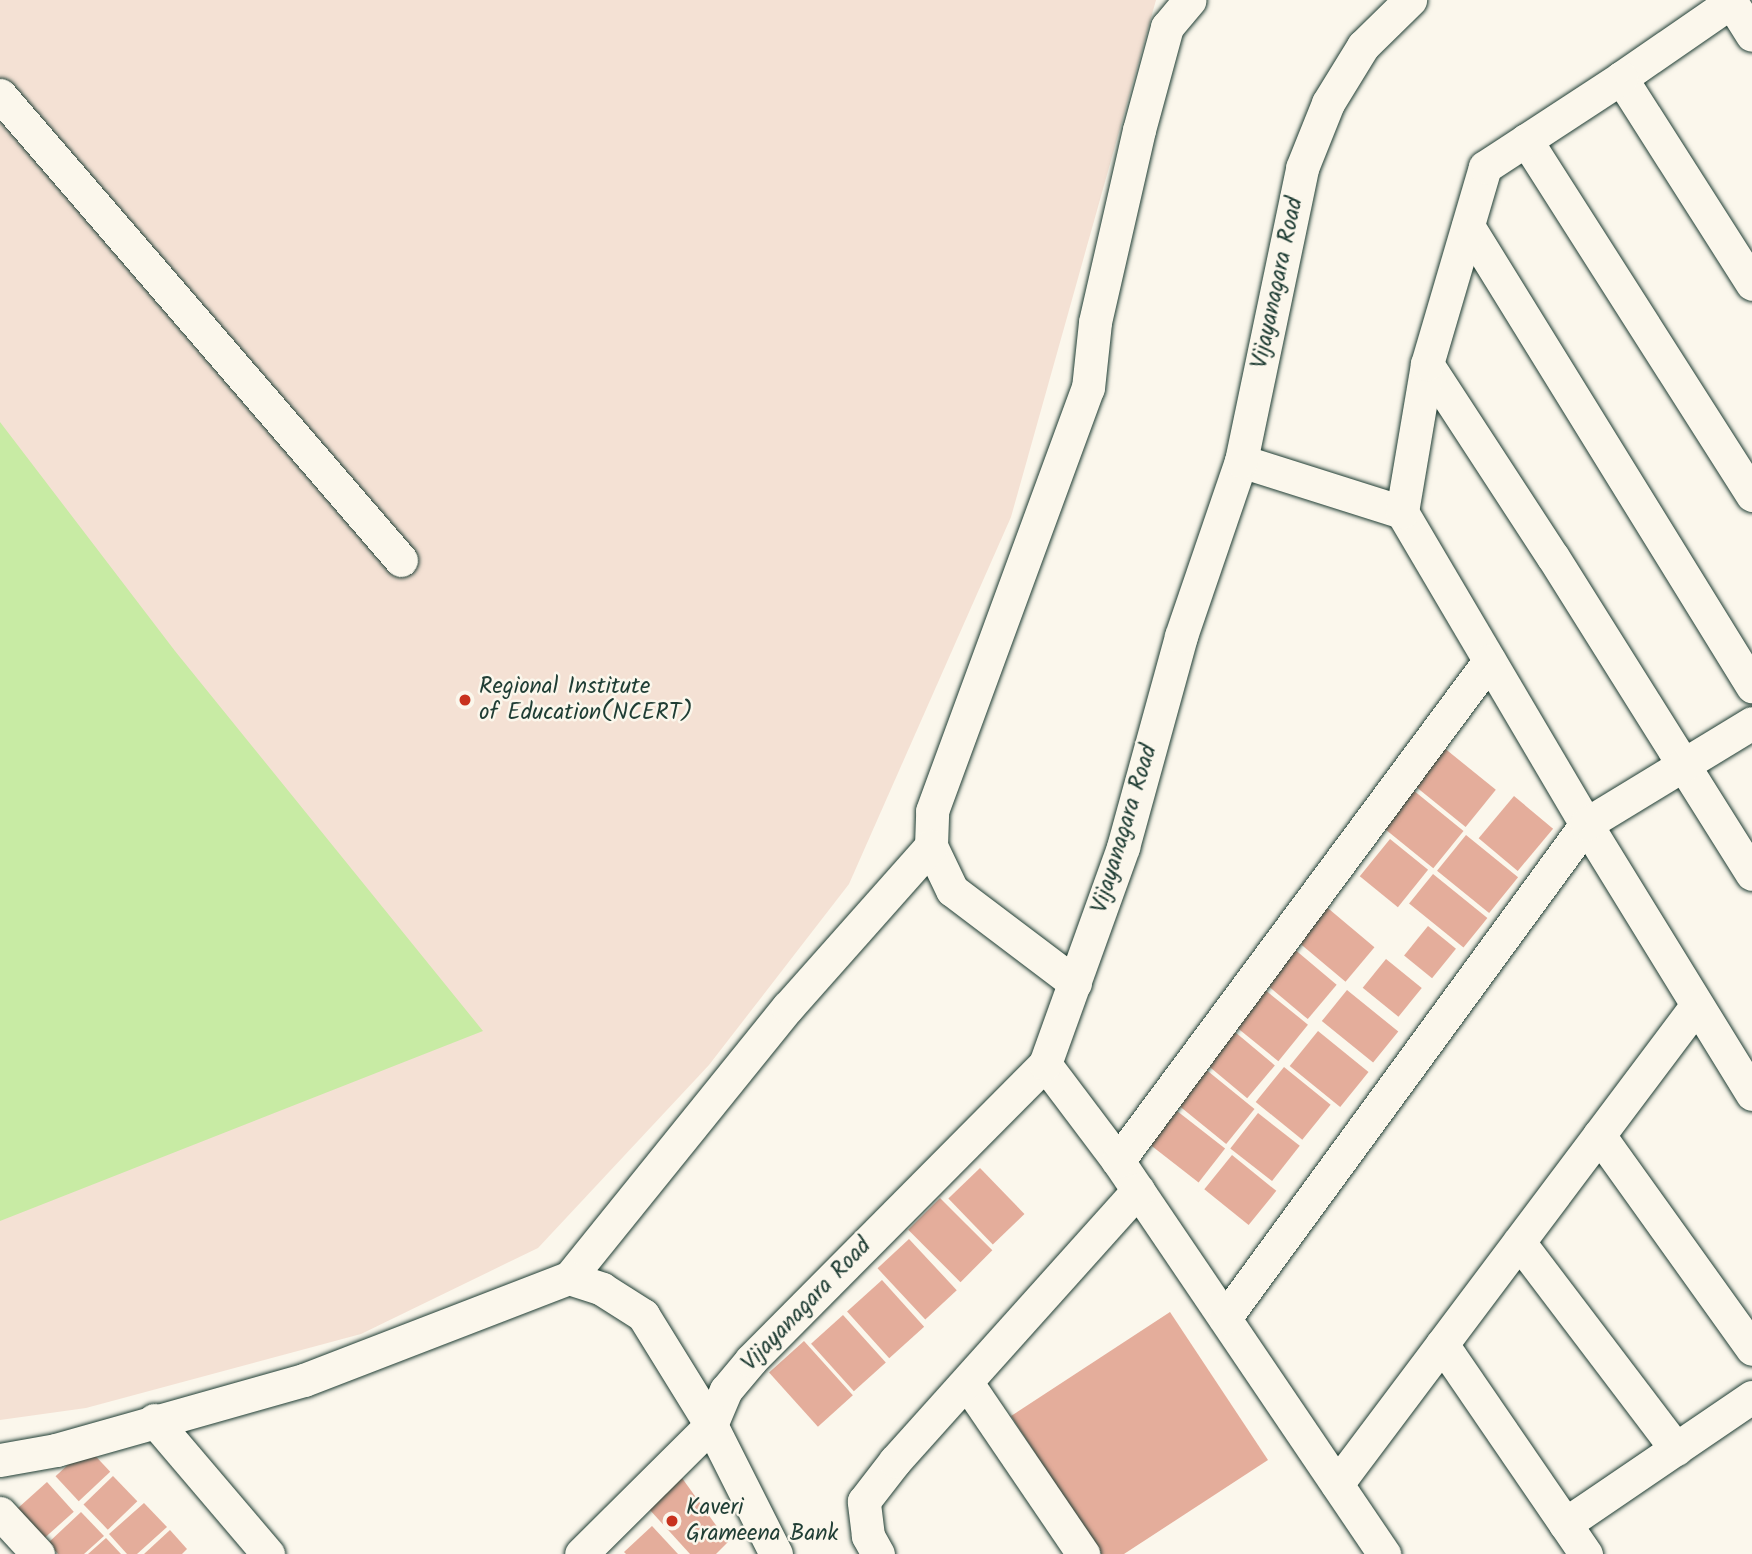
<!DOCTYPE html>
<style>
body{margin:0}
#map{position:relative;width:1752px;height:1554px;overflow:hidden;background:#fbf7ec;font-family:Kalam,sans-serif}
div>[style]{position:absolute}
.built>*{inset:0;background:#f4e1d4}
.green>*{inset:0;background:#c8eba4}
.building>*{inset:0;background:#e4ad9b;transform-origin:0 0}
.roads{filter:drop-shadow(0 0 2px #1f3d34) drop-shadow(0 0 2px #1f3d34)}
.minor>*{height:33px;margin:-16.5px;padding:0 16.5px;transform-origin:16.5px;border-radius:16.5px;background:#fbf7ec}
.dots>*{width:19px;height:19px;translate:-50% -50%;box-sizing:border-box;border:4px solid #fbf7ec;border-radius:50%}
span{translate:-50% -50%;white-space:nowrap;text-align:center;line-height:1.15;-webkit-text-stroke:5px #fbf7ec;paint-order:stroke}
.street-label{font-size:23px;color:#1f3d34}
.poi-label{font-size:23px;color:#1f3d34}
.left{translate:0 -50%;text-align:left}
</style>
<div id="map">
<div class="built">
<i style="clip-path:polygon(0 0,1156px 0,1011px 517px,849px 884px,709px 1065px,538px 1248px,361px 1334px,86px 1408px,0 1420px)"></i>
</div>
<div class="green">
<i style="clip-path:polygon(0 422px,175px 651px,483px 1031px,0 1221px)"></i>
</div>
<div class="building">
<i style="left:1443px;top:747px;width:68px;height:48px;rotate:39deg"></i>
<i style="left:1413px;top:790px;width:65px;height:48px;rotate:39deg"></i>
<i style="left:1514px;top:796px;width:51px;height:55px;rotate:40deg"></i>
<i style="left:1466px;top:835px;width:67px;height:46px;rotate:39deg"></i>
<i style="left:1390px;top:839px;width:49px;height:48px;rotate:39deg"></i>
<i style="left:1433px;top:874px;width:70px;height:38px;rotate:39deg"></i>
<i style="left:1317px;top:899px;width:75px;height:45px;rotate:40deg"></i>
<i style="left:1428px;top:926px;width:36px;height:38px;rotate:39deg"></i>
<i style="left:1293px;top:948px;width:57px;height:45px;rotate:40deg"></i>
<i style="left:1386px;top:959px;width:46px;height:37px;rotate:39deg"></i>
<i style="left:1259px;top:985px;width:63px;height:47px;rotate:39deg"></i>
<i style="left:1347px;top:990px;width:66px;height:40px;rotate:39deg"></i>
<i style="left:1318px;top:1031px;width:65px;height:45px;rotate:39deg"></i>
<i style="left:1235px;top:1032px;width:52px;height:43px;rotate:40deg"></i>
<i style="left:1284px;top:1067px;width:60px;height:45px;rotate:39deg"></i>
<i style="left:1204px;top:1068px;width:65px;height:45px;rotate:39deg"></i>
<i style="left:1177px;top:1111px;width:61px;height:43px;rotate:38deg"></i>
<i style="left:1258px;top:1113px;width:53px;height:45px;rotate:38deg"></i>
<i style="left:1232px;top:1155px;width:57px;height:44px;rotate:39deg"></i>
<i style="left:980px;top:1168px;width:64px;height:44px;rotate:46deg"></i>
<i style="left:940px;top:1198px;width:74px;height:45px;rotate:45deg"></i>
<i style="left:909px;top:1239px;width:70px;height:43px;rotate:47deg"></i>
<i style="left:882px;top:1280px;width:63px;height:47px;rotate:48deg"></i>
<i style="clip-path:polygon(1170px 1312px,1268px 1460px,1124px 1554px,1101px 1554px,1011px 1416px)"></i>
<i style="left:843px;top:1315px;width:64px;height:43px;rotate:48deg"></i>
<i style="left:804px;top:1341px;width:73px;height:47px;rotate:48deg"></i>
<i style="left:87px;top:1447px;width:34px;height:43px;rotate:47deg"></i>
<i style="left:113px;top:1476px;width:35px;height:41px;rotate:46deg"></i>
<i style="clip-path:polygon(682px 1478px,728px 1542px,716px 1554px,690px 1554px,649px 1509px)"></i>
<i style="left:47px;top:1482px;width:40px;height:42px;rotate:48deg"></i>
<i style="clip-path:polygon(144px 1503px,167px 1527px,137px 1554px,127px 1554px,109px 1534px)"></i>
<i style="clip-path:polygon(81px 1512px,104px 1536px,84px 1554px,58px 1554px,48px 1543px)"></i>
<i style="clip-path:polygon(652px 1526px,678px 1554px,626px 1554px,624px 1552px)"></i>
<i style="clip-path:polygon(170px 1530px,187px 1549px,182px 1554px,144px 1554px)"></i>
<i style="clip-path:polygon(106px 1538px,121px 1554px,88px 1554px)"></i>
</div>
<div class="roads">
<div class="minor">
<i style="left:1730px;top:0;width:41px;rotate:57.8deg"></i>
<i style="left:1731px;top:2px;width:134px;rotate:145.4deg"></i>
<i style="left:1621px;top:78px;width:244px;rotate:57.5deg"></i>
<i style="left:0;top:95px;width:614px;rotate:49.23deg"></i>
<i style="left:1526px;top:140px;width:421px;rotate:57.5deg"></i>
<i style="left:1468px;top:226px;width:541px;rotate:58.31deg"></i>
<i style="left:1427px;top:364px;width:230px;rotate:56.9deg"></i>
<i style="left:1553px;top:557px;width:374px;rotate:57.9deg"></i>
<i style="left:1241px;top:461px;width:169px;rotate:17.6deg"></i>
<i style="left:1402px;top:512px;width:362px;rotate:59.5deg"></i>
<i style="left:1586px;top:824px;width:317px;rotate:58.4deg"></i>
<i style="left:1402px;top:512px;width:150px;rotate:-80.4deg"></i>
<i style="left:1427px;top:364px;width:205px;rotate:-73.6deg"></i>
<i style="left:1485px;top:167px;width:163px;rotate:-33.2deg"></i>
<i style="left:1075px;top:983px;width:154px;rotate:-142.9deg"></i>
<i style="left:952px;top:890px;width:49px;rotate:-115.5deg"></i>
<i style="left:931px;top:846px;width:35px;rotate:-88deg"></i>
<i style="left:932px;top:811px;width:451px;rotate:-69.8deg"></i>
<i style="left:1088px;top:388px;width:66px;rotate:-83.9deg"></i>
<i style="left:1095px;top:322px;width:197px;rotate:-77.1deg"></i>
<i style="left:1139px;top:130px;width:107px;rotate:-74.8deg"></i>
<i style="left:1167px;top:27px;width:35px;rotate:-50deg"></i>
<i style="left:1045px;top:1064px;width:121px;rotate:53deg"></i>
<i style="left:1118px;top:1161px;width:475px;rotate:55.9deg"></i>
<i style="left:1599px;top:1135px;width:263px;rotate:54.4deg"></i>
<i style="left:1118px;top:1161px;width:623px;rotate:-53.42deg"></i>
<i style="left:1519px;top:1242px;width:260px;rotate:52.8deg"></i>
<i style="left:569px;top:1278px;width:348px;rotate:-51.1deg"></i>
<i style="left:788px;top:1007px;width:215px;rotate:-48.4deg"></i>
<i style="left:1225px;top:1318px;width:612px;rotate:-53.84deg"></i>
<i style="left:1586px;top:824px;width:194px;rotate:-31.3deg"></i>
<i style="left:1442px;top:1344px;width:255px;rotate:55.6deg"></i>
<i style="left:967px;top:1383px;width:207px;rotate:55.8deg"></i>
<i style="left:154px;top:1420px;width:176px;rotate:49.6deg"></i>
<i style="left:0;top:1460px;width:57px;rotate:-10.1deg"></i>
<i style="left:56px;top:1450px;width:258px;rotate:-15.8deg"></i>
<i style="left:304px;top:1380px;width:284px;rotate:-21.1deg"></i>
<i style="left:569px;top:1278px;width:35px;rotate:18deg"></i>
<i style="left:602px;top:1289px;width:49px;rotate:32.4deg"></i>
<i style="left:643px;top:1315px;width:129px;rotate:58.3deg"></i>
<i style="left:711px;top:1425px;width:183px;rotate:135.2deg"></i>
<i style="left:1337px;top:1484px;width:598px;rotate:-53.09deg"></i>
<i style="left:0;top:1513px;width:56px;rotate:47.2deg"></i>
<i style="left:1565px;top:1524px;width:226px;rotate:-34.2deg"></i>
<i style="left:776px;top:1554px;width:144px;rotate:-116.7deg"></i>
<i style="left:711px;top:1425px;width:38px;rotate:-67deg"></i>
<i style="left:726px;top:1390px;width:39px;rotate:-50deg"></i>
<i style="left:751px;top:1360px;width:417px;rotate:-45.2deg"></i>
<i style="left:1045px;top:1064px;width:231px;rotate:-70.2deg"></i>
<i style="left:1123px;top:847px;width:219px;rotate:-74.6deg"></i>
<i style="left:1181px;top:636px;width:185px;rotate:-71.1deg"></i>
<i style="left:1241px;top:461px;width:299px;rotate:-78.2deg"></i>
<i style="left:1302px;top:168px;width:70px;rotate:-68.2deg"></i>
<i style="left:1328px;top:103px;width:67px;rotate:-58.4deg"></i>
<i style="left:1363px;top:46px;width:66px;rotate:-44.4deg"></i>
<i style="left:878px;top:1554px;width:21px;rotate:-119deg"></i>
<i style="left:868px;top:1536px;width:35px;rotate:-97deg"></i>
<i style="left:864px;top:1501px;width:51px;rotate:-52.2deg"></i>
<i style="left:895px;top:1461px;width:364px;rotate:-48.1deg"></i>
</div>
</div>
<div class="dots">
<i style="left:465px;top:700px;background:#c8321e"></i>
<i style="left:672px;top:1521px;background:#c8321e"></i>
</div>
<div class="street-label">
<span style="left:1278px;top:283px;rotate:-78deg">Vijayanagara Road</span>
<span style="left:1125px;top:829px;rotate:-73deg">Vijayanagara Road</span>
<span style="left:807px;top:1305px;rotate:-46deg">Vijayanagara Road</span>
</div>
<div class="poi-label">
<span class="left" style="left:479px;top:700px">Regional Institute<br>of Education(NCERT)</span>
<span class="left" style="left:686px;top:1521px">Kaveri<br>Grameena Bank</span>
</div>
</div>
